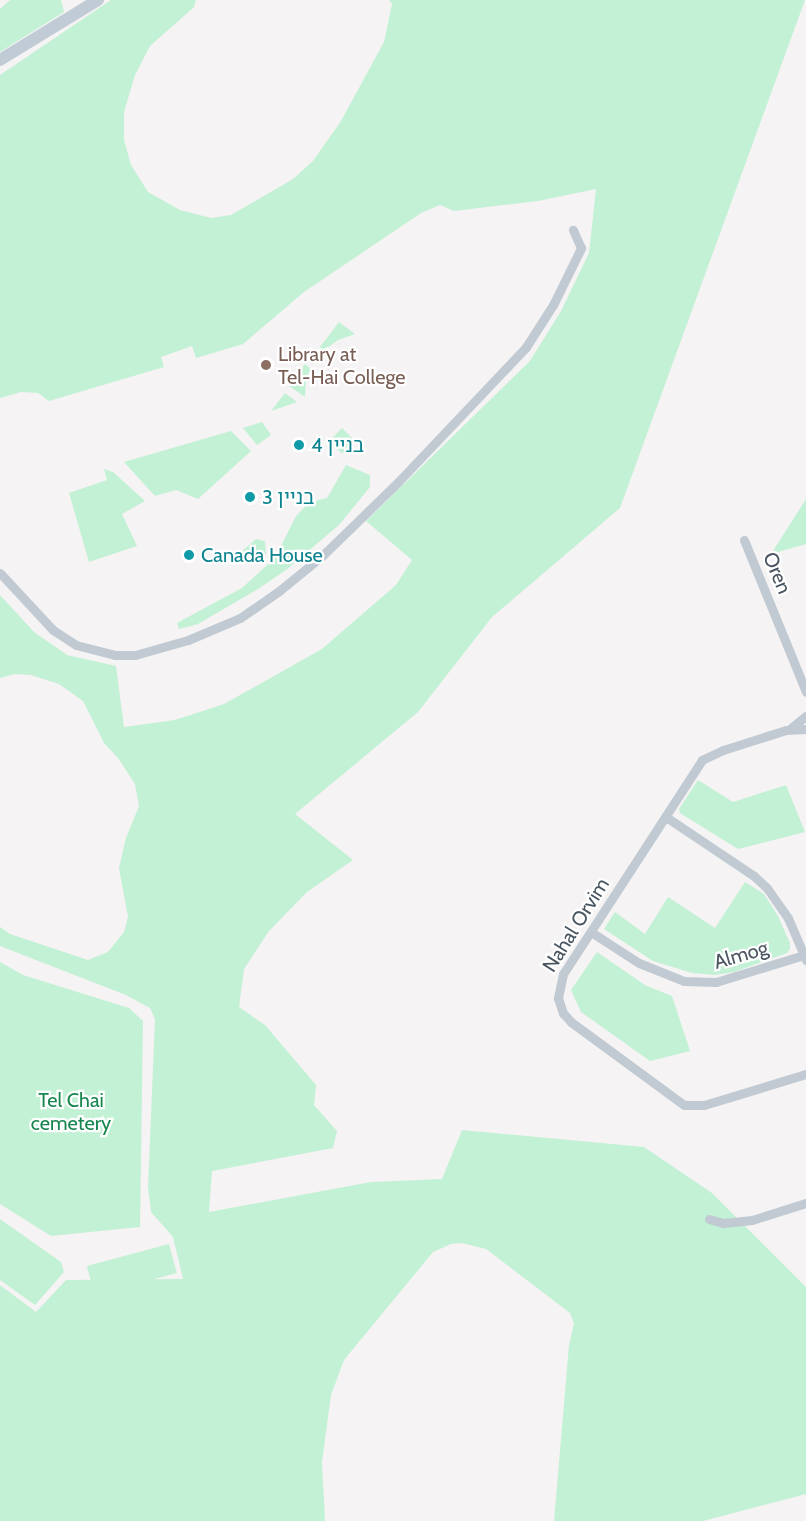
<!DOCTYPE html>
<meta charset="utf-8">
<style>
body{margin:0}
#map{position:relative;width:806px;height:1521px;overflow:hidden;background:#f5f3f3;font-family:Cabin,"Noto Sans Hebrew",sans-serif}
div>[style]{position:absolute}
.green>*{inset:0;background:#c3f1d5;transform-origin:0 0}
.street>*{height:9px;margin:-4.5px;padding:0 4.5px;transform-origin:4.5px;border-radius:4.5px;background:#c1cad2}
.secondary>*{height:12px;margin:-6px;padding:0 6px;transform-origin:6px;border-radius:6px;background:#c1cbd6}
.dots>*{width:16px;height:16px;translate:-50% -50%;box-sizing:border-box;border:3px solid #fff;border-radius:50%}
span{translate:-50% -50%;white-space:nowrap;text-align:center;line-height:1.15;-webkit-text-stroke:4.5px #fff;paint-order:stroke}
.education-label{font-size:20px;color:#785e54}
.left{translate:0 -50%;text-align:left}
.culture-label{font-size:20px;color:#0d838f}
.street-label{font-size:20px;color:#4a5661}
.park-label{font-size:20px;color:#17864f}
</style>
<div id="map">
<div class="green">
<i style="clip-path:polygon(10px 0,61px 0,64px 12px,0 52px,0 9px)"></i>
<i style="clip-path:polygon(111px 0,196px 0,194px 7px,150px 46px,135px 75px,124px 112px,124px 140px,131px 165px,148px 192px,180px 210px,211px 218px,231px 215px,293px 179px,313px 161px,341px 121px,384px 42px,392px 4px,389px 0,805px 0,620px 508px,492px 617px,418px 712px,295px 814px,353px 860px,307px 892px,269px 931px,244px 969px,239px 1007px,265px 1025px,316px 1085px,314px 1105px,337px 1131px,333px 1148px,212px 1171px,209px 1212px,371px 1182px,442px 1179px,462px 1130px,644px 1147px,712px 1193px,806px 1287px,806px 1494px,703px 1521px,554px 1521px,569px 1345px,574px 1324px,570px 1313px,486px 1249px,462px 1243px,451px 1244px,433px 1252px,344px 1360px,331px 1395px,322px 1462px,325px 1521px,0 1521px,0 1285px,36px 1312px,66px 1280px,183px 1279px,173px 1237px,151px 1212px,148px 1187px,155px 1019px,150px 1008px,126px 995px,0 946px,0 927px,10px 934px,88px 960px,108px 952px,124px 932px,128px 917px,119px 868px,126px 838px,139px 806px,135px 784px,118px 758px,104px 743px,83px 701px,59px 684px,31px 675px,14px 674px,0 678px,0 595px,34px 632px,67px 655px,116px 666px,124px 727px,175px 720px,224px 704px,322px 649px,396px 585px,412px 560px,366px 521px,530px 361px,561px 311px,589px 253px,596px 189px,538px 201px,454px 211px,440px 205px,421px 213px,304px 292px,243px 344px,196px 358px,192px 346px,161px 357px,164px 367px,49px 401px,38px 393px,21px 392px,0 398px,0 75px)"></i>
<i style="clip-path:polygon(339px 322px,355px 334px,338px 340px,323px 351px,320px 347px)"></i>
<i style="clip-path:polygon(305px 364px,311px 369px,306px 378px,305px 397px,289px 386px)"></i>
<i style="clip-path:polygon(285px 393px,297px 402px,271px 411px)"></i>
<i style="clip-path:polygon(262px 422px,271px 435px,257px 445px,243px 428px)"></i>
<i style="left:342px;top:428px;width:18px;height:18px;rotate:45deg"></i>
<i style="clip-path:polygon(231px 431px,251px 451px,198px 499px,176px 490px,155px 496px,124px 462px)"></i>
<i style="clip-path:polygon(346px 465px,370px 475px,370px 487px,339px 525px,286px 570px,258px 589px,198px 624px,179px 629px,177px 623px,242px 588px,275px 558px,296px 516px,310px 502px,327px 498px)"></i>
<i style="clip-path:polygon(104px 469px,113px 472px,145px 501px,122px 514px,137px 546px,89px 562px,69px 493px,107px 480px)"></i>
<i style="clip-path:polygon(806px 499px,806px 544px,771px 554px)"></i>
<i style="clip-path:polygon(256px 539px,265px 541px,266px 554px,252px 564px,244px 563px,241px 552px)"></i>
<i style="clip-path:polygon(698px 780px,733px 802px,786px 785px,805px 832px,738px 849px,680px 813px,679px 809px)"></i>
<i style="clip-path:polygon(745px 882px,764px 894px,778px 916px,790px 943px,790px 949px,787px 953px,734px 972px,714px 975px,692px 973px,653px 961px,604px 929px,615px 912px,645px 934px,668px 897px,715px 928px)"></i>
<i style="clip-path:polygon(597px 952px,645px 985px,672px 996px,690px 1051px,650px 1061px,581px 1012px,571px 990px)"></i>
<i style="clip-path:polygon(0 962px,23px 975px,129px 1008px,143px 1021px,140px 1227px,51px 1236px,0 1204px)"></i>
<i style="clip-path:polygon(0 1219px,61px 1262px,64px 1272px,35px 1305px,0 1280px)"></i>
<i style="left:169px;top:1244px;width:30px;height:85px;rotate:75deg"></i>
</div>
<div class="street">
<i style="left:744px;top:540px;width:164px;rotate:67.8deg"></i>
<i style="left:0;top:573px;width:78px;rotate:47.1deg"></i>
<i style="left:53px;top:630px;width:27px;rotate:33deg"></i>
<i style="left:76px;top:645px;width:40px;rotate:14.4deg"></i>
<i style="left:115px;top:655px;width:20px"></i>
<i style="left:135px;top:655px;width:55px;rotate:-15.8deg"></i>
<i style="left:188px;top:640px;width:56px;rotate:-22.9deg"></i>
<i style="left:240px;top:618px;width:47px;rotate:-34.7deg"></i>
<i style="left:279px;top:591px;width:57px;rotate:-39.3deg"></i>
<i style="left:323px;top:555px;width:105px;rotate:-44.2deg"></i>
<i style="left:398px;top:482px;width:186px;rotate:-46.5deg"></i>
<i style="left:526px;top:347px;width:50px;rotate:-57.3deg"></i>
<i style="left:553px;top:305px;width:64px;rotate:-63.8deg"></i>
<i style="left:581px;top:248px;width:20px;rotate:-114deg"></i>
<i style="left:791px;top:728px;width:19px;rotate:-39deg"></i>
<i style="left:806px;top:729px;width:20px;rotate:177deg"></i>
<i style="left:786px;top:730px;width:66px;rotate:162.4deg"></i>
<i style="left:723px;top:750px;width:23px;rotate:155deg"></i>
<i style="left:702px;top:760px;width:255px;rotate:123deg"></i>
<i style="left:563px;top:974px;width:25px;rotate:102deg"></i>
<i style="left:558px;top:998px;width:16px;rotate:72deg"></i>
<i style="left:563px;top:1013px;width:12px;rotate:48deg"></i>
<i style="left:571px;top:1022px;width:140px;rotate:36.3deg"></i>
<i style="left:684px;top:1105px;width:20px"></i>
<i style="left:704px;top:1105px;width:107px;rotate:-16.9deg"></i>
<i style="left:666px;top:817px;width:106px;rotate:33.8deg"></i>
<i style="left:754px;top:876px;width:18px;rotate:43deg"></i>
<i style="left:767px;top:888px;width:37px;rotate:55deg"></i>
<i style="left:788px;top:918px;width:46px;rotate:66.8deg"></i>
<i style="left:591px;top:932px;width:57px;rotate:32.9deg"></i>
<i style="left:639px;top:963px;width:48px;rotate:21.8deg"></i>
<i style="left:684px;top:981px;width:32px;rotate:2deg"></i>
<i style="left:716px;top:982px;width:92px;rotate:-17.1deg"></i>
<i style="left:709px;top:1219px;width:15px;rotate:16deg"></i>
<i style="left:723px;top:1223px;width:29px;rotate:-6deg"></i>
<i style="left:752px;top:1220px;width:57px;rotate:-17.5deg"></i>
</div>
<div class="secondary">
<i style="left:0;top:60px;width:115px;rotate:-31.5deg"></i>
</div>
<div class="dots">
<i style="left:266px;top:365px;background:#8d6e63"></i>
<i style="left:299px;top:445px;background:#0f9aa8"></i>
<i style="left:250px;top:497px;background:#0f9aa8"></i>
<i style="left:189px;top:555px;background:#0f9aa8"></i>
</div>
<div class="education-label">
<span class="left" style="left:278px;top:366px">Library at<br>Tel-Hai College</span>
</div>
<div class="culture-label">
<span class="left" style="left:311px;top:445px">בניין 4</span>
<span class="left" style="left:262px;top:497px">בניין 3</span>
<span class="left" style="left:201px;top:555px">Canada House</span>
</div>
<div class="street-label">
<span style="left:777px;top:573px;rotate:67deg">Oren</span>
<span style="left:576px;top:925px;rotate:-58deg">Nahal Orvim</span>
<span style="left:741px;top:955px;rotate:-16deg">Almog</span>
</div>
<div class="park-label">
<span style="left:71px;top:1112px">Tel Chai<br>cemetery</span>
</div>
</div>
